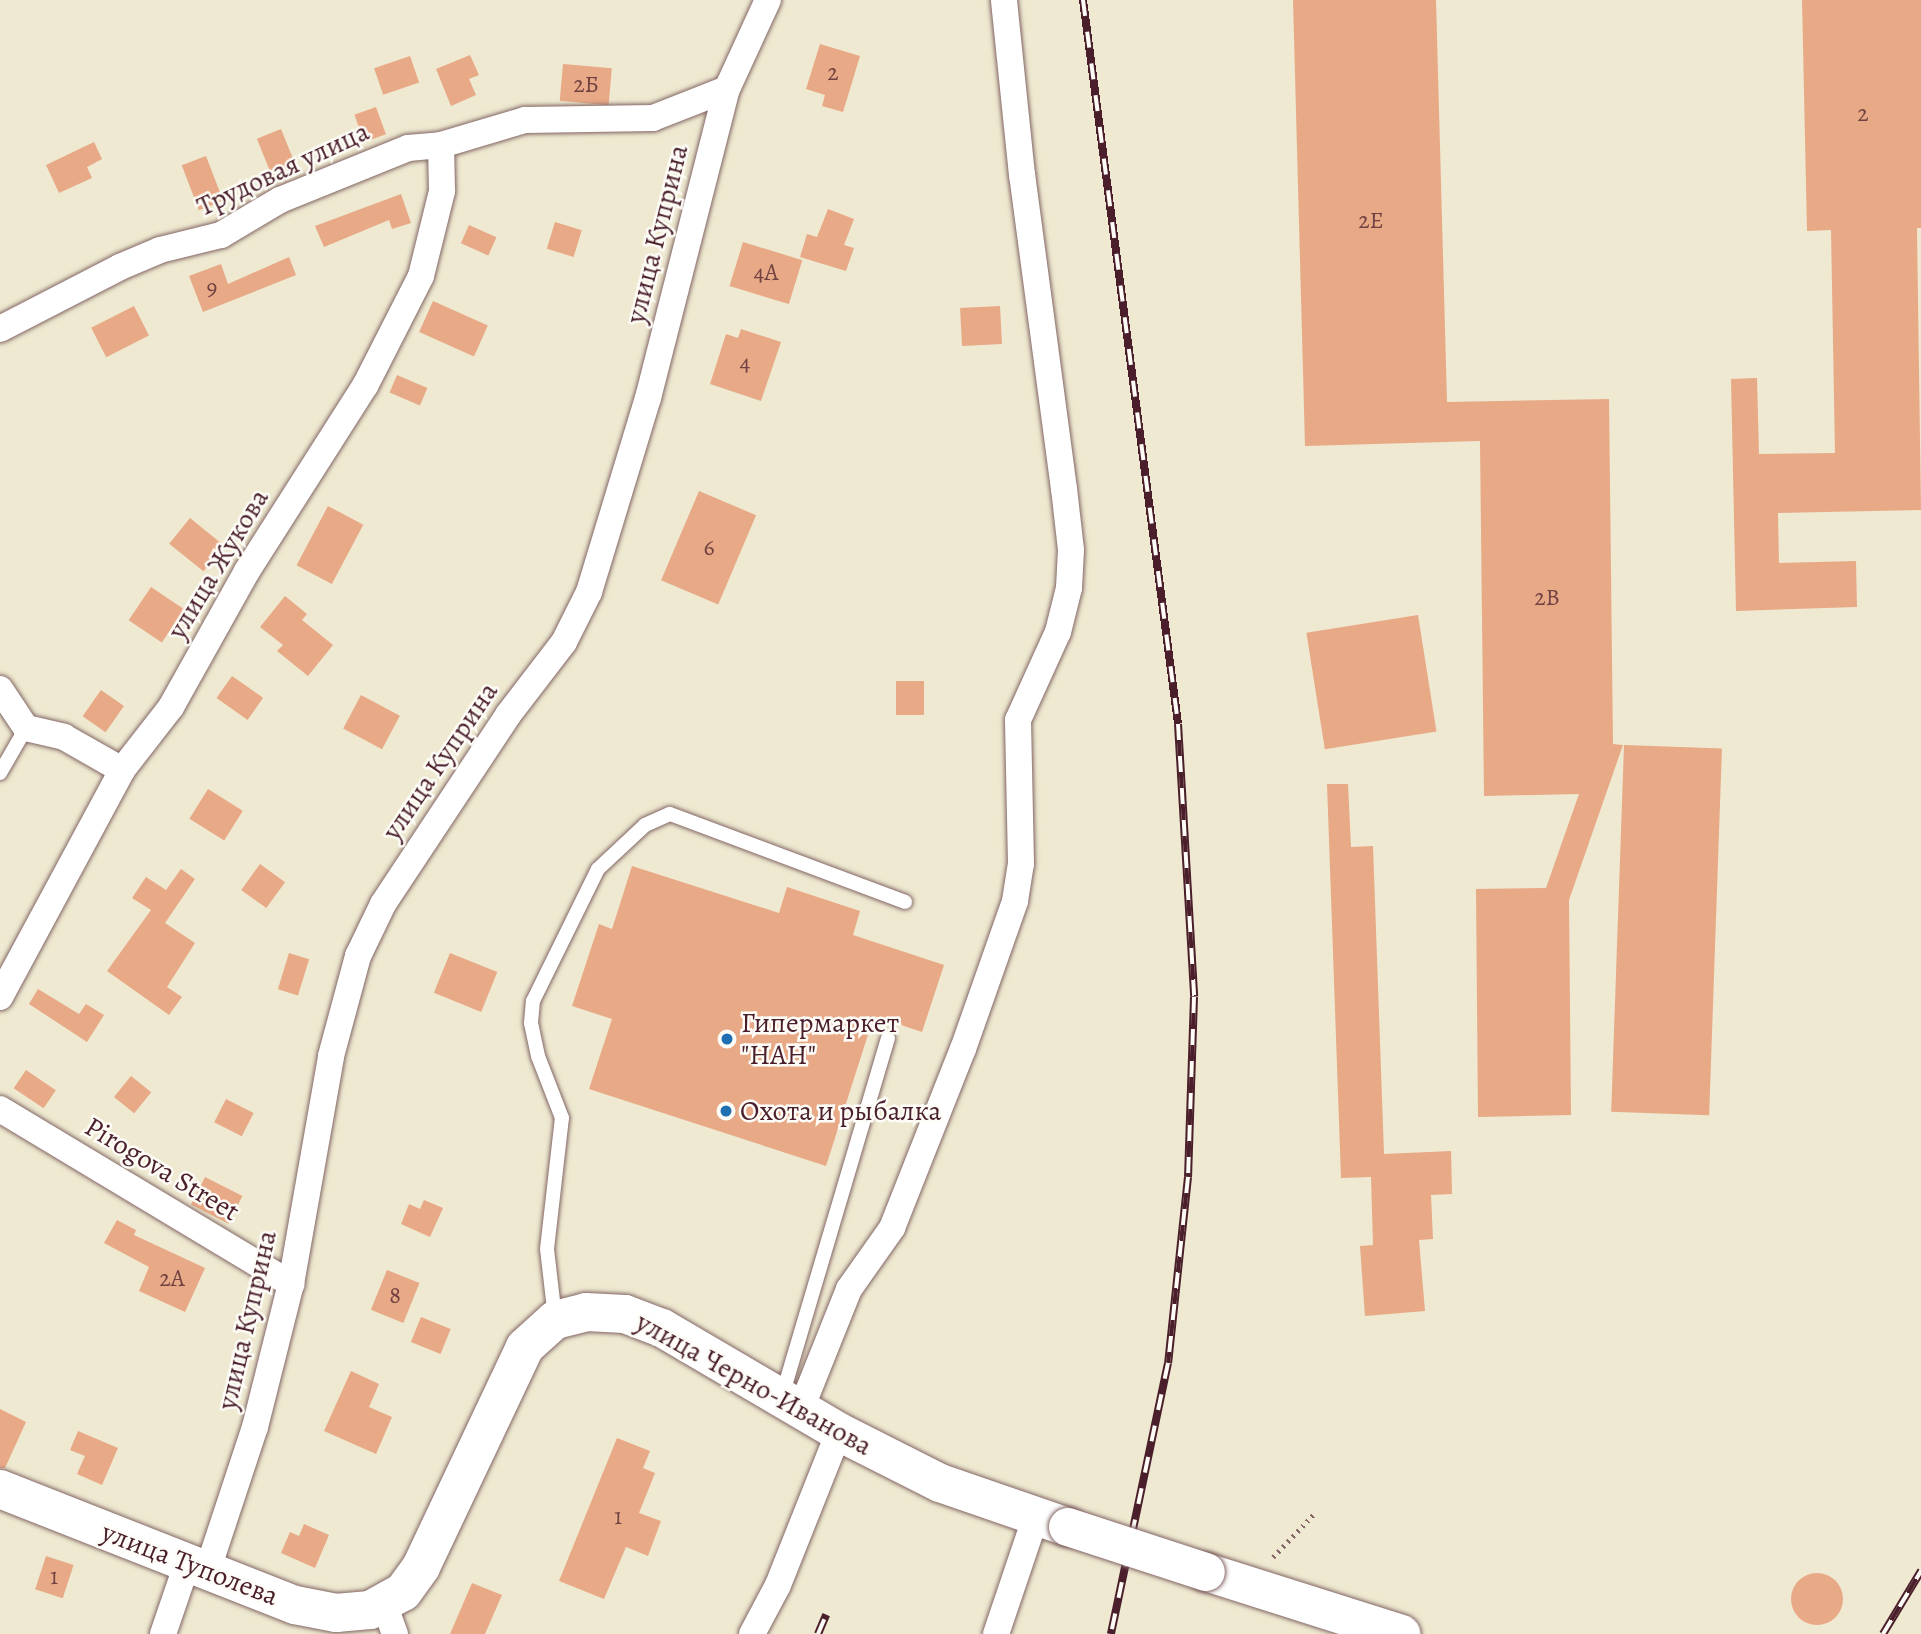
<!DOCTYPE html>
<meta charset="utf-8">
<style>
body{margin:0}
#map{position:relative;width:1921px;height:1634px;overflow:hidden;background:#eee9d0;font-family:Alegreya,serif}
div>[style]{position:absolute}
.building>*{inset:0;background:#e8a987;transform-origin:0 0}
.round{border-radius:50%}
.path>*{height:4.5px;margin-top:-2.25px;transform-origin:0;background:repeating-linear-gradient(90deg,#836665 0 2px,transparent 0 7px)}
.roads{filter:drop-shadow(0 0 2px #836665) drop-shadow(0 0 2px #836665)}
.service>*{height:14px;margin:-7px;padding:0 7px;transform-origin:7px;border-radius:7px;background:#fff}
.minor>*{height:26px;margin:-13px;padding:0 13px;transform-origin:13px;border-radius:13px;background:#fff}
.secondary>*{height:38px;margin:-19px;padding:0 19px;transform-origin:19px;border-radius:19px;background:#fff}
.rail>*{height:8px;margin-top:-4px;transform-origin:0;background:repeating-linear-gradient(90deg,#fdfcf7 0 16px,#4a1f2b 0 32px);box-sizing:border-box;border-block:2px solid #4a1f2b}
.bridges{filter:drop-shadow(0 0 2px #836665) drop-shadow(0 0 2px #836665)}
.secondary-bridge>*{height:38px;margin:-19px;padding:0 19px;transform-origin:19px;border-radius:19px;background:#fff}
.dots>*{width:19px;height:19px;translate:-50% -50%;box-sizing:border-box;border:4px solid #fdfcf7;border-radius:50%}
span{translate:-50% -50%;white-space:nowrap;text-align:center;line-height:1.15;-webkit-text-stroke:5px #fdfcf7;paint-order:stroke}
.number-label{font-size:24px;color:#724242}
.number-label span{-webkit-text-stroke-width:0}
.street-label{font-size:28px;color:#4a1f2b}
.poi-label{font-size:28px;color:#4a1f2b}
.left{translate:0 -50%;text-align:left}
</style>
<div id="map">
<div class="building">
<i style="clip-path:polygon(1293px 0,1436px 0,1447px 402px,1609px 399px,1613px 744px,1623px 745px,1569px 900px,1571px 1115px,1478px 1117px,1476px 889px,1546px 888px,1579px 794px,1484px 796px,1480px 441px,1305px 446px)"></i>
<i style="clip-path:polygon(1802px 0,1921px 0,1921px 228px,1917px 228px,1921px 510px,1778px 513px,1779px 563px,1856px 561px,1857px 607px,1736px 611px,1731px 379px,1757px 378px,1759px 454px,1835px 453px,1831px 230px,1807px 231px)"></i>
<i style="clip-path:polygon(820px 44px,860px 56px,843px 112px,822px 106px,825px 95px,806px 89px)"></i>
<i style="clip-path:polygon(470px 55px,479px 75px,469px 79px,476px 95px,451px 106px,436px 69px)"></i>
<i style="left:410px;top:56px;width:28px;height:38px;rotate:71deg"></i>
<i style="left:563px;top:64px;width:49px;height:37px;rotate:5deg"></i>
<i style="left:376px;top:107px;width:29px;height:23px;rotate:70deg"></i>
<i style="left:281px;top:129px;width:41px;height:26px;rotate:68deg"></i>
<i style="clip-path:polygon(94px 142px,102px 159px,87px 167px,92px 178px,59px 193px,46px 165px)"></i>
<i style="left:206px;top:156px;width:48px;height:26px;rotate:69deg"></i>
<i style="clip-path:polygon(401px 194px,411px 223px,392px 229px,389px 220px,324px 247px,315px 226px)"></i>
<i style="clip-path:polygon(828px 209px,854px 219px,844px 245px,854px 248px,846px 271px,800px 257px,807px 234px,817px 237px)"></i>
<i style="left:555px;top:222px;width:28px;height:28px;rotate:17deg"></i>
<i style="left:469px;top:225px;width:30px;height:20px;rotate:24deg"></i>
<i style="left:743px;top:242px;width:62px;height:46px;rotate:17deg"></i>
<i style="clip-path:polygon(289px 257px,296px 275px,203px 312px,189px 276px,221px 264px,228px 284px)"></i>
<i style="left:433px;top:301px;width:60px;height:34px;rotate:24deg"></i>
<i style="left:134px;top:306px;width:33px;height:48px;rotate:63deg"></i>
<i style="left:1000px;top:306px;width:38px;height:40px;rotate:87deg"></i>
<i style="clip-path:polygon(741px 329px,781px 342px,761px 401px,710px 384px,726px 334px,738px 338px)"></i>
<i style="left:397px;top:375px;width:33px;height:19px;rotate:23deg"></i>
<i style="left:699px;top:491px;width:62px;height:97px;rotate:23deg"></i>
<i style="left:328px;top:506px;width:40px;height:67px;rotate:28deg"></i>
<i style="left:190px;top:518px;width:44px;height:33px;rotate:39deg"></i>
<i style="left:151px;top:587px;width:40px;height:40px;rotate:34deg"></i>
<i style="clip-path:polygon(285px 596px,307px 614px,302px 620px,333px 645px,308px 676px,277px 651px,283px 645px,260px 627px)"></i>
<i style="left:1418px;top:615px;width:118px;height:113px;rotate:81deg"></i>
<i style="left:232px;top:676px;width:38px;height:27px;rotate:35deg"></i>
<i style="left:896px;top:681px;width:28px;height:34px"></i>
<i style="left:101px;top:690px;width:28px;height:32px;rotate:35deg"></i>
<i style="left:361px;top:695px;width:44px;height:38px;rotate:28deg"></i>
<i style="left:1624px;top:745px;width:98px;height:367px;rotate:2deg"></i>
<i style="clip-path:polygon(1327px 784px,1348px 784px,1351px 847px,1373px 846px,1384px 1154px,1451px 1151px,1452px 1194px,1431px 1195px,1433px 1239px,1419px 1240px,1425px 1311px,1365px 1316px,1360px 1246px,1373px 1245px,1371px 1177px,1341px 1178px)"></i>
<i style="left:208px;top:789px;width:41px;height:35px;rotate:32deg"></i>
<i style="left:260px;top:864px;width:31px;height:32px;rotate:36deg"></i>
<i style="clip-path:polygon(632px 866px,779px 913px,787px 887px,860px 911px,853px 935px,944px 965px,922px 1032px,874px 1016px,826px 1166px,589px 1089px,612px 1019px,572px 1006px,599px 924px,612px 929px)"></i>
<i style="clip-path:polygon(181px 869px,195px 879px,165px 923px,195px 943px,167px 987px,182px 997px,169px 1015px,107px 971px,151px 910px,132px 898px,146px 877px,166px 890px)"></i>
<i style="left:289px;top:953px;width:21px;height:38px;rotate:17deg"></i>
<i style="left:450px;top:953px;width:51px;height:43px;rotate:22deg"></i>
<i style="clip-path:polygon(38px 989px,79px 1014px,86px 1004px,104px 1015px,87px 1042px,29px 1004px)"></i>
<i style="left:26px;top:1070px;width:36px;height:22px;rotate:34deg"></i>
<i style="left:131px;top:1076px;width:26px;height:27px;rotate:39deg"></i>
<i style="left:226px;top:1099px;width:31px;height:26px;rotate:27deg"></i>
<i style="left:205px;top:1177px;width:42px;height:31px;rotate:27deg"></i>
<i style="clip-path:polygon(424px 1200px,443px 1208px,430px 1237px,401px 1224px,409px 1204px,420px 1209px)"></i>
<i style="clip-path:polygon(117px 1220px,136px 1230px,134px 1235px,205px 1268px,185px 1312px,139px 1291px,149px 1267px,104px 1243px)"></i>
<i style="left:387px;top:1270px;width:35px;height:43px;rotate:22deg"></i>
<i style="left:421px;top:1317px;width:32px;height:27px;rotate:22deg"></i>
<i style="clip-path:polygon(351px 1371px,379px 1384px,369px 1407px,392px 1417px,376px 1454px,324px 1431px)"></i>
<i style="clip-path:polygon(0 1409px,26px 1422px,5px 1468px,0 1468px)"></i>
<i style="clip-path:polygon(78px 1431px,118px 1448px,102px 1485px,77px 1474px,85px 1456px,70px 1450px)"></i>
<i style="clip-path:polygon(617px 1438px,650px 1451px,643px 1468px,655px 1473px,639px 1513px,661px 1521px,648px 1556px,626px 1547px,604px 1599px,559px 1581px)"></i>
<i style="clip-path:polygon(304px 1524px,329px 1535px,315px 1568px,281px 1553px,290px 1532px,299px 1536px)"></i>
<i style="left:46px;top:1556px;width:29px;height:35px;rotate:18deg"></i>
<i class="round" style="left:1791px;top:1573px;width:52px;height:52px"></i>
<i style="clip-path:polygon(472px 1583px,502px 1595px,485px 1634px,450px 1634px)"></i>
</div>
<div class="path">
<i style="left:1273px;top:1557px;width:59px;rotate:-46.4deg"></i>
</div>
<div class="roads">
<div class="service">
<i style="left:0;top:773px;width:52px;rotate:-60deg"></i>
<i style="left:555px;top:1318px;width:69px;rotate:-96.6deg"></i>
<i style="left:547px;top:1249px;width:132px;rotate:-83.5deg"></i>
<i style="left:562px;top:1118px;width:66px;rotate:-111.2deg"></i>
<i style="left:538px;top:1056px;width:34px;rotate:-102deg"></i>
<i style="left:531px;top:1023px;width:22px;rotate:-85deg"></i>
<i style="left:533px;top:1001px;width:147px;rotate:-63.8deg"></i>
<i style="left:598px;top:869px;width:64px;rotate:-43.1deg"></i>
<i style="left:645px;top:825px;width:27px;rotate:-24deg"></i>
<i style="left:670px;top:814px;width:251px;rotate:20.5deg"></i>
<i style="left:782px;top:1396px;width:373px;rotate:-73.5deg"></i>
</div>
<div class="minor">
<i style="left:0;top:329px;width:135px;rotate:-27.3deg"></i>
<i style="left:120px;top:267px;width:43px;rotate:-23deg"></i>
<i style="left:160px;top:250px;width:63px;rotate:-13.8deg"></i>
<i style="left:221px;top:235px;width:69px;rotate:-30.7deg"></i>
<i style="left:280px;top:200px;width:138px;rotate:-22.1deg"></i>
<i style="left:408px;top:148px;width:33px;rotate:-5deg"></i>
<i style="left:441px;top:145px;width:88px;rotate:-16.6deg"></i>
<i style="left:525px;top:120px;width:128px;rotate:-0.9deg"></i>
<i style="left:653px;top:118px;width:79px;rotate:-21.4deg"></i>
<i style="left:0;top:689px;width:47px;rotate:56.3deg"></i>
<i style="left:26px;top:728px;width:39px;rotate:13deg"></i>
<i style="left:64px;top:737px;width:67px;rotate:29.6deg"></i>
<i style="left:0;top:997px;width:258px;rotate:-61.7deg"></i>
<i style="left:122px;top:770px;width:80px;rotate:-52.1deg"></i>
<i style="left:171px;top:707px;width:156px;rotate:-60.8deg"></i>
<i style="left:247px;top:571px;width:219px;rotate:-57.5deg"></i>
<i style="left:365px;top:386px;width:123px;rotate:-63deg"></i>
<i style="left:421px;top:276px;width:88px;rotate:-76.1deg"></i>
<i style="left:442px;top:191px;width:46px;rotate:-91.2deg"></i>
<i style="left:0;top:1109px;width:340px;rotate:31deg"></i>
<i style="left:801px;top:1409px;width:129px;rotate:-68.2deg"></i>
<i style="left:849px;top:1289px;width:75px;rotate:-54.8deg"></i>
<i style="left:892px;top:1228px;width:193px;rotate:-68.4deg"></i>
<i style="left:963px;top:1049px;width:157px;rotate:-70.6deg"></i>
<i style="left:1015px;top:901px;width:37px;rotate:-81deg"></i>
<i style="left:1021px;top:864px;width:144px;rotate:-91.2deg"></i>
<i style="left:1018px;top:720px;width:97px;rotate:-65.6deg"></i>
<i style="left:1058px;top:632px;width:45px;rotate:-76deg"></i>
<i style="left:1069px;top:588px;width:38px;rotate:-87deg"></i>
<i style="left:1071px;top:550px;width:61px;rotate:-96.5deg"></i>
<i style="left:1064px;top:489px;width:317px;rotate:-97.6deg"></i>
<i style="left:1022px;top:175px;width:176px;rotate:-95.9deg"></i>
<i style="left:207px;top:1572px;width:153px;rotate:-71.7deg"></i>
<i style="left:255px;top:1427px;width:147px;rotate:-75.9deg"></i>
<i style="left:291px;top:1284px;width:231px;rotate:-80deg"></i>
<i style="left:331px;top:1056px;width:104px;rotate:-74.9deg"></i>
<i style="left:358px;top:956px;width:58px;rotate:-64.3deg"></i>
<i style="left:383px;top:904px;width:227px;rotate:-56.5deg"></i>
<i style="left:508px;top:715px;width:92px;rotate:-52.5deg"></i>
<i style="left:564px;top:642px;width:56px;rotate:-63.4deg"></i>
<i style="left:589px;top:592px;width:203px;rotate:-73.1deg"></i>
<i style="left:648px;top:398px;width:319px;rotate:-75.7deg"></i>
<i style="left:727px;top:89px;width:98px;rotate:-65.3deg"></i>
<i style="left:384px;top:1604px;width:32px;rotate:70deg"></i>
<i style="left:163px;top:1634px;width:74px;rotate:-71.1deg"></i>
<i style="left:752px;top:1634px;width:55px;rotate:-62deg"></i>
<i style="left:778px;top:1585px;width:165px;rotate:-68.3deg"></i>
<i style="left:996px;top:1634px;width:125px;rotate:-71.3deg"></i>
</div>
<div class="secondary">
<i style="left:0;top:1489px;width:317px;rotate:21.5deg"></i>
<i style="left:295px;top:1605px;width:42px;rotate:11deg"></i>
<i style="left:336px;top:1613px;width:34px;rotate:-5deg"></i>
<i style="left:370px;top:1610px;width:38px;rotate:-29deg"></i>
<i style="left:403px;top:1592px;width:31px;rotate:-54deg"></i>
<i style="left:421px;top:1567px;width:243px;rotate:-64.7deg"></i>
<i style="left:525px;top:1347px;width:40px;rotate:-42deg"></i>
<i style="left:555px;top:1320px;width:32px;rotate:-14deg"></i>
<i style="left:586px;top:1312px;width:39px;rotate:3deg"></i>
<i style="left:625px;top:1314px;width:40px;rotate:21deg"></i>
<i style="left:662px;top:1328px;width:205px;rotate:30.4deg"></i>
<i style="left:839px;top:1432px;width:113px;rotate:26.8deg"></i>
<i style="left:940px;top:1483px;width:135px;rotate:19deg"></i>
<i style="left:1206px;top:1572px;width:205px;rotate:17.6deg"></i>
</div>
</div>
<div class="rail">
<i style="left:1083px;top:0;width:730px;rotate:82.52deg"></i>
<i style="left:1178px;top:724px;width:273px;rotate:86.6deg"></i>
<i style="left:1194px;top:997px;width:180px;rotate:91.9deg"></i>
<i style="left:1188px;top:1177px;width:187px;rotate:96.1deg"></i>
<i style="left:1168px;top:1363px;width:277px;rotate:101.9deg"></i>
<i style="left:818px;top:1634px;width:21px;rotate:-67deg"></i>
<i style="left:1883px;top:1634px;width:74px;rotate:-58.9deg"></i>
</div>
<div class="bridges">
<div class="secondary-bridge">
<i style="left:1068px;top:1527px;width:145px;rotate:18.1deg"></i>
</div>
</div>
<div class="dots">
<i style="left:727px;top:1039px;background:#1f6fb2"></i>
<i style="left:726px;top:1111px;background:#1f6fb2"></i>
</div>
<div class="number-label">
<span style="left:833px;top:73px">2</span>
<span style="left:586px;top:85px">2Б</span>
<span style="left:1863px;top:114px">2</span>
<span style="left:1371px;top:221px">2Е</span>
<span style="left:766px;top:273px">4А</span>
<span style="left:212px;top:288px">9</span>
<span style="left:745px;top:363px">4</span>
<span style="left:709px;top:548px">6</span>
<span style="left:1547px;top:598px">2В</span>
<span style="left:172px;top:1279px">2А</span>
<span style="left:395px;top:1296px">8</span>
<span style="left:618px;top:1517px">1</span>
<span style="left:54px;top:1577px">1</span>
</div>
<div class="street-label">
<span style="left:283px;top:169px;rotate:-25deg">Трудовая улица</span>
<span style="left:657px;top:234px;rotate:-76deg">улица Куприна</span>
<span style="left:218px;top:564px;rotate:-59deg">улица Жукова</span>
<span style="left:440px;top:761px;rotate:-56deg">улица Куприна</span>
<span style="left:162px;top:1169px;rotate:31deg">Pirogova Street</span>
<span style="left:247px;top:1320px;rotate:-77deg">улица Куприна</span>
<span style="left:754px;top:1384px;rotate:29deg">улица Черно-Иванова</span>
<span style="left:190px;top:1564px;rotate:21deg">улица Туполева</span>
</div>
<div class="poi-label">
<span class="left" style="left:741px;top:1039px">Гипермаркет<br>"НАН"</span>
<span class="left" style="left:740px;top:1111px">Охота и рыбалка</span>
</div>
</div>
